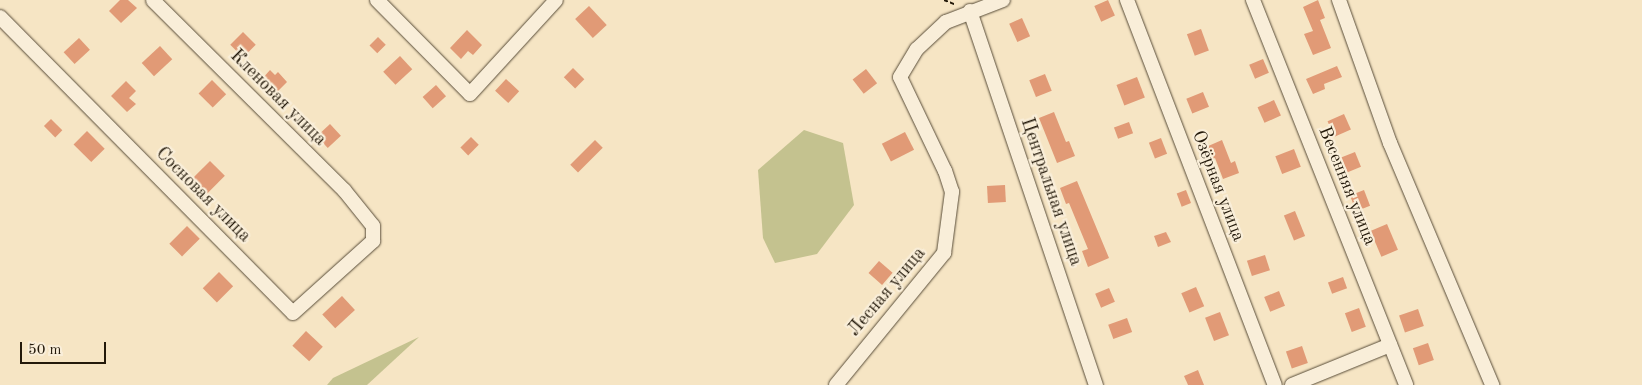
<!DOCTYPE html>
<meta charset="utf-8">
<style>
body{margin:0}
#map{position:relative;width:1642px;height:385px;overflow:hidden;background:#f6e5c4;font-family:"Old Standard TT",serif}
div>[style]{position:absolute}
.green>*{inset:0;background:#c4c28f}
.building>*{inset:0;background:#e19a76;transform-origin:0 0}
.path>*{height:2px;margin-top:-1px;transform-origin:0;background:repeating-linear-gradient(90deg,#23190a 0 4px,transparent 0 6.5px)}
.roads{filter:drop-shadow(0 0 1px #584c38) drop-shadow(0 0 1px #584c38)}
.street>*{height:14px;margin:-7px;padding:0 7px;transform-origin:7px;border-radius:7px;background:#f9eed9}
span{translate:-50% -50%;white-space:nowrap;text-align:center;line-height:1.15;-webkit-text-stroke:4.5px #f9eed9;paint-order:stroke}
.street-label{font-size:18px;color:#23190a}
.scale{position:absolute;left:20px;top:342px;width:86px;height:22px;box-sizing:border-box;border:2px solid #23190a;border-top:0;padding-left:6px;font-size:15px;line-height:18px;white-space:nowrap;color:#23190a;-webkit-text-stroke:4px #f9eed9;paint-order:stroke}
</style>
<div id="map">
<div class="green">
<i style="clip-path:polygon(804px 130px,843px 143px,854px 205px,817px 254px,775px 263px,763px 238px,758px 170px)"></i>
<i style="clip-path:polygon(419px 337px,367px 385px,327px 385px,333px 378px)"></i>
</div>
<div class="building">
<i style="clip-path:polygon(120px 0,128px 0,137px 8px,121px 23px,109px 11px)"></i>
<i style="left:1108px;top:0;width:17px;height:15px;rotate:66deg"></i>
<i style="clip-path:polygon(1318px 0,1325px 18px,1320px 20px,1331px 48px,1313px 55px,1304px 34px,1313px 31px,1303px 7px)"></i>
<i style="left:589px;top:6px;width:26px;height:19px;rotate:47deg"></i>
<i style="left:1022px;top:18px;width:20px;height:14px;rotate:66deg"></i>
<i style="left:1201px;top:29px;width:23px;height:15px;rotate:70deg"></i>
<i style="clip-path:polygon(467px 30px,482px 45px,473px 55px,468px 51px,461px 59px,450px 48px)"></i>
<i style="left:243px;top:32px;width:18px;height:18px;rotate:45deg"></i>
<i style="left:378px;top:37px;width:11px;height:12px;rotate:45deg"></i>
<i style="left:79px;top:38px;width:16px;height:21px;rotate:47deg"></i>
<i style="left:160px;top:46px;width:18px;height:25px;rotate:47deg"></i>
<i style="left:400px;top:56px;width:18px;height:23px;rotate:47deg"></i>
<i style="left:1263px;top:59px;width:15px;height:15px;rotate:67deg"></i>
<i style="clip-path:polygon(1337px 66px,1342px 77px,1324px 84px,1325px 89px,1313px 94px,1306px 79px)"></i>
<i style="left:573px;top:68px;width:16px;height:13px;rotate:45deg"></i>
<i style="left:866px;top:69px;width:18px;height:17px;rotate:52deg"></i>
<i style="clip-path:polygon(270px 70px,275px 75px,278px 72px,287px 82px,276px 93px,262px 79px)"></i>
<i style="left:1045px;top:74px;width:18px;height:17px;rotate:68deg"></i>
<i style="left:1137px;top:77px;width:22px;height:22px;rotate:69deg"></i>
<i style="left:506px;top:79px;width:18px;height:16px;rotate:43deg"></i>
<i style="left:212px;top:80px;width:20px;height:19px;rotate:45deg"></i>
<i style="clip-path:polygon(126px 81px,136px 91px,129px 98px,136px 104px,127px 112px,111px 96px)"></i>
<i style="left:436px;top:85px;width:15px;height:18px;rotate:48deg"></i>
<i style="left:1203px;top:92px;width:16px;height:18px;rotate:68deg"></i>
<i style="left:1274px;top:100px;width:17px;height:18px;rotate:66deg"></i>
<i style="clip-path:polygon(1054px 112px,1066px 142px,1069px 141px,1075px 156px,1057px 163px,1039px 118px)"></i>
<i style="left:1344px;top:114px;width:17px;height:18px;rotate:66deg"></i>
<i style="left:51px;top:119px;width:16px;height:10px;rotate:45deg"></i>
<i style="left:1129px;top:122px;width:12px;height:16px;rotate:70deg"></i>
<i style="left:330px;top:124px;width:16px;height:18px;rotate:47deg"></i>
<i style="left:87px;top:131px;width:25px;height:19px;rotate:45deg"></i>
<i style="left:905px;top:132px;width:20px;height:26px;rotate:63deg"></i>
<i style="left:471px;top:137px;width:11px;height:15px;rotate:45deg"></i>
<i style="left:1161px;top:138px;width:17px;height:13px;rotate:69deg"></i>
<i style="left:595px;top:140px;width:11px;height:35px;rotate:45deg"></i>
<i style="clip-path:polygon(1222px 140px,1231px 163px,1235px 161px,1239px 173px,1223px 179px,1215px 158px,1211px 160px,1206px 147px)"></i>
<i style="left:1294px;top:149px;width:19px;height:20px;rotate:69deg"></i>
<i style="left:1355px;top:152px;width:16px;height:15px;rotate:68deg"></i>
<i style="left:210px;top:161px;width:21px;height:27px;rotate:45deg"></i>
<i style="clip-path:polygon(1077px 181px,1109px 258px,1088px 267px,1082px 251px,1088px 249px,1069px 203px,1066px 204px,1060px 188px)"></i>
<i style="left:1005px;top:185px;width:17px;height:18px;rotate:87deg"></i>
<i style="left:1186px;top:190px;width:14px;height:10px;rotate:69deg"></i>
<i style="left:1364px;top:190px;width:17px;height:15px;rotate:69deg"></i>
<i style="left:1295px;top:211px;width:27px;height:12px;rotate:68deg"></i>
<i style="left:1387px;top:224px;width:28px;height:18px;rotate:67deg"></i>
<i style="left:187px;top:226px;width:18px;height:25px;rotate:45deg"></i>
<i style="clip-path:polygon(1166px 232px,1171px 242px,1158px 247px,1154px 236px)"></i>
<i style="left:1265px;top:255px;width:16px;height:19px;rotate:72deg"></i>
<i style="left:879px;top:261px;width:18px;height:16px;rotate:41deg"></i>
<i style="left:219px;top:272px;width:20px;height:23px;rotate:45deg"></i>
<i style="left:1343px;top:277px;width:12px;height:16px;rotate:70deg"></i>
<i style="left:1196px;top:287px;width:21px;height:16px;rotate:67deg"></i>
<i style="left:1109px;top:288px;width:15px;height:15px;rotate:67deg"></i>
<i style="left:1279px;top:291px;width:16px;height:16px;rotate:68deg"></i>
<i style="left:342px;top:296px;width:19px;height:27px;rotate:47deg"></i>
<i style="left:1359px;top:308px;width:20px;height:15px;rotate:70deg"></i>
<i style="left:1418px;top:309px;width:18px;height:20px;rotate:71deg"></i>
<i style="left:1220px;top:312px;width:25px;height:16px;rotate:69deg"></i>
<i style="left:1127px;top:318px;width:15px;height:20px;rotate:70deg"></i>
<i style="left:306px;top:331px;width:23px;height:20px;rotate:43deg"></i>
<i style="left:1428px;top:343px;width:18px;height:16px;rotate:71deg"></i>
<i style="left:1302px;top:346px;width:18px;height:17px;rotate:71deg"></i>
<i style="clip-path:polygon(1198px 370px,1204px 385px,1188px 385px,1184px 376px)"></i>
</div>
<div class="path">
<i style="left:944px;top:0;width:11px;rotate:22deg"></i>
</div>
<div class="roads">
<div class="street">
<i style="left:377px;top:0;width:132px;rotate:45.3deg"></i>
<i style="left:470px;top:94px;width:127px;rotate:-47.5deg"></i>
<i style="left:1127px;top:0;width:412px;rotate:69deg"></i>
<i style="left:1253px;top:0;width:414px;rotate:68.3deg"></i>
<i style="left:1339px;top:0;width:152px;rotate:70.4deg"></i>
<i style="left:1390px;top:143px;width:263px;rotate:67.1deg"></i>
<i style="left:970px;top:11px;width:395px;rotate:71.4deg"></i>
<i style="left:0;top:17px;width:416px;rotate:45.3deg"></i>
<i style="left:293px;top:313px;width:108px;rotate:-42deg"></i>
<i style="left:373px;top:241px;width:15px;rotate:-90deg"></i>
<i style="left:373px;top:226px;width:46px;rotate:-128.9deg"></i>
<i style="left:344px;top:190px;width:269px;rotate:-135.2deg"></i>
<i style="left:836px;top:385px;width:171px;rotate:-50.7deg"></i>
<i style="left:944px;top:253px;width:62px;rotate:-82.5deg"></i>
<i style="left:952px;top:192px;width:22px;rotate:-108deg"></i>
<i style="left:945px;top:171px;width:104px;rotate:-115.6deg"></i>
<i style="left:900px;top:77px;width:33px;rotate:-59deg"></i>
<i style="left:917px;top:49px;width:40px;rotate:-43deg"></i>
<i style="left:946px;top:22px;width:61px;rotate:-21.1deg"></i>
<i style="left:1292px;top:385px;width:106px;rotate:-22.2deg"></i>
</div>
</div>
<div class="street-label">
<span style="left:278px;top:98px;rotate:45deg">Кленовая улица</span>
<span style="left:1218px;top:186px;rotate:69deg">Озёрная улица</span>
<span style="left:1347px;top:186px;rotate:68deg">Весенняя улица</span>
<span style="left:1051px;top:192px;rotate:71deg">Центральная улица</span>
<span style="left:203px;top:195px;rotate:45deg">Сосновая улица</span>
<span style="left:887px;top:292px;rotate:-50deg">Лесная улица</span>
</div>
<div class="scale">50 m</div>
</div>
